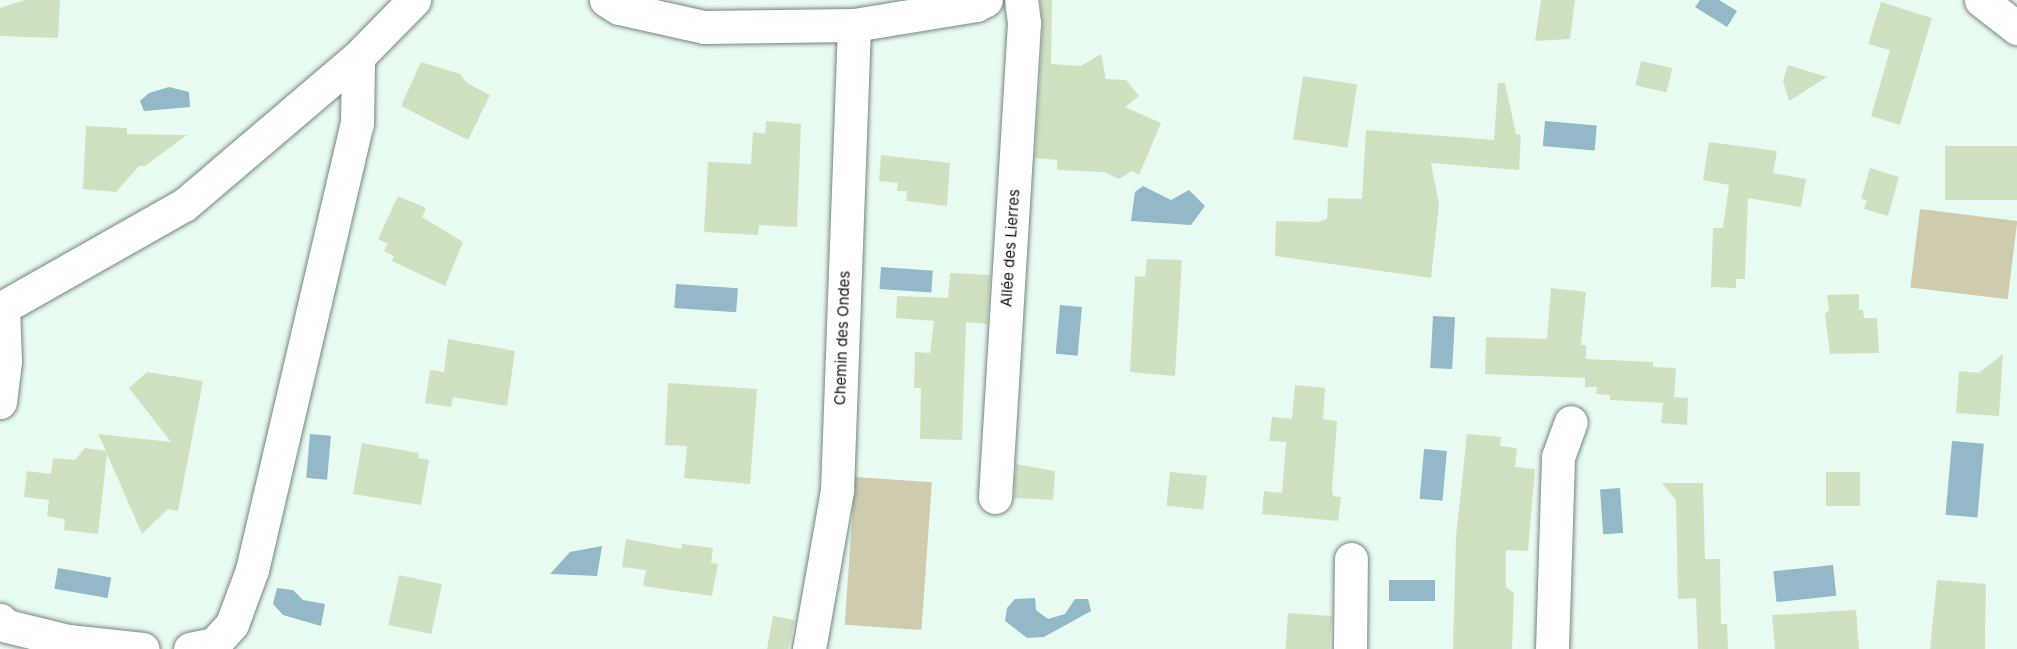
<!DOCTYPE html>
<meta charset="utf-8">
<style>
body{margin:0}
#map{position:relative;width:2017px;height:649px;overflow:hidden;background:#e8fbf1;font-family:Inter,sans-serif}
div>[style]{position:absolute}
.green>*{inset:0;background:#cfcbaf;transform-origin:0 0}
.water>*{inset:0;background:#93b8c7;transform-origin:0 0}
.building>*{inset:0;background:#d0e1c2;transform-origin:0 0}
.roads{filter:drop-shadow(0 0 2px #75867d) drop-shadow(0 0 2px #75867d)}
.minor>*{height:33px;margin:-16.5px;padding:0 16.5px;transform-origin:16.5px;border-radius:16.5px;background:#fff}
span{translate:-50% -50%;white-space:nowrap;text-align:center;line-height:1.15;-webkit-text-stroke:6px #fff;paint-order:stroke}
.street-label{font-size:15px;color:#0d1310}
</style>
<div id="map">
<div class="green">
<i style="left:1920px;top:209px;width:98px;height:79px;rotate:7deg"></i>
<i style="left:855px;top:477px;width:77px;height:148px;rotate:4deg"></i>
</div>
<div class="water">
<i style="clip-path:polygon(1700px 0,1719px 0,1737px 11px,1727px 27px,1695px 7px)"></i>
<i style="clip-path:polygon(169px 87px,189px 92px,190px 107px,144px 111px,140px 101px,149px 93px)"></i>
<i style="left:1545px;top:121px;width:52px;height:25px;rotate:5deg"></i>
<i style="clip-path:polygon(1143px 186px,1171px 200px,1189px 190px,1205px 206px,1191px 225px,1131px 221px,1135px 192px)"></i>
<i style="left:881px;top:267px;width:52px;height:22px;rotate:4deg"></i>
<i style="left:676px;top:284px;width:62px;height:24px;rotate:4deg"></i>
<i style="left:1060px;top:305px;width:22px;height:49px;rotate:5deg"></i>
<i style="left:1433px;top:316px;width:22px;height:52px;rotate:3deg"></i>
<i style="left:310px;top:434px;width:21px;height:44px;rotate:5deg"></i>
<i style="left:1952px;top:441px;width:32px;height:74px;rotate:5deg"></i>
<i style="left:1424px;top:449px;width:23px;height:50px;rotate:5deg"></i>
<i style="left:1620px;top:488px;width:45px;height:20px;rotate:86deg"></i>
<i style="clip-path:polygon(602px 546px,597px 576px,550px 574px,570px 552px)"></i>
<i style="left:1833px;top:565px;width:31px;height:60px;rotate:84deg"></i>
<i style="left:58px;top:568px;width:54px;height:21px;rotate:10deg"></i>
<i style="left:1389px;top:580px;width:46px;height:21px"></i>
<i style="clip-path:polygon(277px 588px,293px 590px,303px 600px,325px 604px,321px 626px,283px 615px,273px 604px)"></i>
<i style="clip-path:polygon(1035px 598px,1036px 610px,1048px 619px,1065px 614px,1075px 599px,1088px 599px,1091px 611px,1044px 637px,1027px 638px,1005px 621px,1007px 608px,1015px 599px)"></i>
</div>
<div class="building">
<i style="clip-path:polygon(25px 0,60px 0,58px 38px,0 36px,0 8px)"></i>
<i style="clip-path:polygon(1040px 0,1052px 0,1051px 64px,1081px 66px,1101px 54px,1106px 79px,1126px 80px,1139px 96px,1125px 107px,1161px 123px,1139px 175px,1132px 171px,1119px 179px,1104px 172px,1057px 170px,1057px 160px,1035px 158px,1043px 24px)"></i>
<i style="clip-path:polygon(1541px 0,1575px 0,1570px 39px,1535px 41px)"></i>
<i style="clip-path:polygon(1881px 2px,1932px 18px,1900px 125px,1871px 116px,1890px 50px,1868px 44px)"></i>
<i style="left:1641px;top:61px;width:32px;height:25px;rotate:13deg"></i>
<i style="clip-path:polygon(421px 62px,460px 74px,467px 83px,490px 95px,468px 140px,401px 106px)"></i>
<i style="clip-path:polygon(1788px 65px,1827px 77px,1789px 101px,1783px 81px)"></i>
<i style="left:1303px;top:76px;width:55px;height:64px;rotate:9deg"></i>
<i style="clip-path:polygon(1498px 83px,1505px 83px,1516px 134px,1521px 135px,1519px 170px,1431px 163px,1439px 204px,1431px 278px,1275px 256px,1276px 221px,1318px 222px,1327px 219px,1328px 198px,1362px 199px,1366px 130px,1494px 140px)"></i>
<i style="clip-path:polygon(766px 121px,801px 124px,797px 227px,759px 225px,758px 235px,704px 232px,708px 162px,751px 164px,753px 132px,765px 134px)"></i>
<i style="clip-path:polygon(86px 126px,127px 128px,127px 134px,187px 135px,145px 166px,139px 166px,116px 192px,83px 189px)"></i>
<i style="clip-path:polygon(1709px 142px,1777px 151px,1773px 173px,1806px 179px,1801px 207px,1748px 198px,1745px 279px,1736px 279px,1736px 288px,1711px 287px,1713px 228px,1723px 228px,1729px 185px,1703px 180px)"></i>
<i style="left:2017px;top:146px;width:54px;height:72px;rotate:90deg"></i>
<i style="clip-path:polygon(881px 155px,950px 163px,947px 206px,906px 201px,907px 191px,897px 191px,898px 183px,879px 181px)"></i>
<i style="clip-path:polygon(1870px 168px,1899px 177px,1888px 216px,1864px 209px,1867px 200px,1861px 199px)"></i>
<i style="clip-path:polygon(398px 196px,426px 208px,422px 217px,463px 242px,445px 286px,392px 261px,394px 256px,384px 251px,388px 244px,378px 239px)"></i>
<i style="clip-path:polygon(1147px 259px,1182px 260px,1175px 376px,1130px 372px,1135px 276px,1145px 277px)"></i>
<i style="clip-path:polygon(950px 273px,990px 275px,987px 324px,966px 322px,962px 440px,920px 439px,921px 388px,914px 388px,915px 352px,930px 353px,934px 321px,896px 318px,897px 296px,948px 298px)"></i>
<i style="clip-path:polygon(1551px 288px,1586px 292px,1581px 345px,1586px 345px,1586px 359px,1653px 362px,1653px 367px,1676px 368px,1674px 397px,1688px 398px,1687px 425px,1661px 423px,1663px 403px,1610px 400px,1610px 395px,1596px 394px,1597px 387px,1585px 387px,1585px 378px,1485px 374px,1486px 337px,1547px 339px)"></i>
<i style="clip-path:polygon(1859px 294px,1859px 310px,1863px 310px,1864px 318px,1877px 318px,1879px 353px,1830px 354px,1825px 314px,1829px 310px,1827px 295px)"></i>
<i style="clip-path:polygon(448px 339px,515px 351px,507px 406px,453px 397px,451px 407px,425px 403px,430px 370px,444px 372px)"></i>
<i style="clip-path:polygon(2003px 354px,1999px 416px,1956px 413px,1959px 371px,1979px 373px)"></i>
<i style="clip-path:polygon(147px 372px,203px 381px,178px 511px,168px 509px,142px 534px,107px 454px,98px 534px,64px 530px,65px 519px,47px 516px,49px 500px,24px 497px,27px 471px,51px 474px,53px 458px,75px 460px,85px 448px,106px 451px,98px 434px,171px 442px,129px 388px)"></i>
<i style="clip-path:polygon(668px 383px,757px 389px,750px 484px,684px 478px,687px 446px,665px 445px)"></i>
<i style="clip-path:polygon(1295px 385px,1325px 388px,1323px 419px,1337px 421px,1332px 489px,1333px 496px,1341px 497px,1338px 521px,1262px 514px,1264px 491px,1282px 493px,1286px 442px,1269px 441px,1272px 417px,1292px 419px)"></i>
<i style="clip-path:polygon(1467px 434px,1501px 437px,1500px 446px,1517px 448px,1515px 467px,1535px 469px,1528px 551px,1506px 550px,1506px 587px,1514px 593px,1512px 649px,1453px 649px,1456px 537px)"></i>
<i style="clip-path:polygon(362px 443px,419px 453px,418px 458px,429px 460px,421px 505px,353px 494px)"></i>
<i style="clip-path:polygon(1016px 464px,1055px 471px,1053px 500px,1014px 498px)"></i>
<i style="left:1170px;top:472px;width:37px;height:34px;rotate:6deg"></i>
<i style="left:1826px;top:472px;width:34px;height:34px"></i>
<i style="clip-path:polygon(1662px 483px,1703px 483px,1705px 559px,1720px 559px,1721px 624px,1727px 624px,1728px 649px,1698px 649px,1696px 598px,1678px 599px,1676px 500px)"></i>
<i style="clip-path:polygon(626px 539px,681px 549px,682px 544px,713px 548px,711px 563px,718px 564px,712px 596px,643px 586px,646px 570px,622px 567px)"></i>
<i style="left:399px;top:575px;width:44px;height:51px;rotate:12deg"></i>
<i style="clip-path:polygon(1937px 580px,1986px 584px,1985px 649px,1930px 649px)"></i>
<i style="clip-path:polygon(1856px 610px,1859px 649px,1775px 649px,1772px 615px)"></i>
<i style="left:1288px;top:613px;width:44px;height:36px;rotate:4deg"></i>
<i style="clip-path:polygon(773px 616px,795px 620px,788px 649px,767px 649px)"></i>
</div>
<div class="roads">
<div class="minor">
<i style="left:606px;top:0;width:15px;rotate:32deg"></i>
<i style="left:619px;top:8px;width:87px;rotate:12.6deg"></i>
<i style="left:704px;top:27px;width:150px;rotate:-0.8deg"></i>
<i style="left:854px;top:25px;width:124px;rotate:-9.3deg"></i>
<i style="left:976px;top:5px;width:11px;rotate:-27deg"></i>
<i style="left:1981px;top:0;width:46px;rotate:37.9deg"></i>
<i style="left:0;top:309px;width:211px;rotate:-29.5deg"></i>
<i style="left:184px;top:205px;width:228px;rotate:-40.4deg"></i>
<i style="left:358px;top:57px;width:80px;rotate:-45.5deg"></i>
<i style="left:0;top:402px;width:41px;rotate:-83deg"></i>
<i style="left:5px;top:361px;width:53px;rotate:-92.2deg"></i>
<i style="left:995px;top:497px;width:475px;rotate:-86.5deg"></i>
<i style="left:1024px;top:23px;width:23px;rotate:-97deg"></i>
<i style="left:0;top:620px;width:9px;rotate:41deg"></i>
<i style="left:7px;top:626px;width:63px;rotate:13.8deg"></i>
<i style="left:68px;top:641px;width:75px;rotate:6.1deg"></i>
<i style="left:190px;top:649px;width:25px;rotate:-12deg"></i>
<i style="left:214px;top:644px;width:27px;rotate:-48deg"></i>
<i style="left:232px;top:624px;width:58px;rotate:-69.7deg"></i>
<i style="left:252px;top:570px;width:458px;rotate:-76.8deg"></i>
<i style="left:357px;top:124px;width:67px;rotate:-89.1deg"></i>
<i style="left:809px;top:649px;width:161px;rotate:-80deg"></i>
<i style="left:837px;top:490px;width:465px;rotate:-87.9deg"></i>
<i style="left:1350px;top:649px;width:90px;rotate:-89.4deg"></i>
<i style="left:1552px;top:649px;width:192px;rotate:-88.2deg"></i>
<i style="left:1558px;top:457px;width:37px;rotate:-70deg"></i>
</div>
</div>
<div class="street-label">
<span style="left:1010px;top:248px;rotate:-86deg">Allée des Lierres</span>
<span style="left:842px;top:338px;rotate:-88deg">Chemin des Ondes</span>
</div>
</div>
